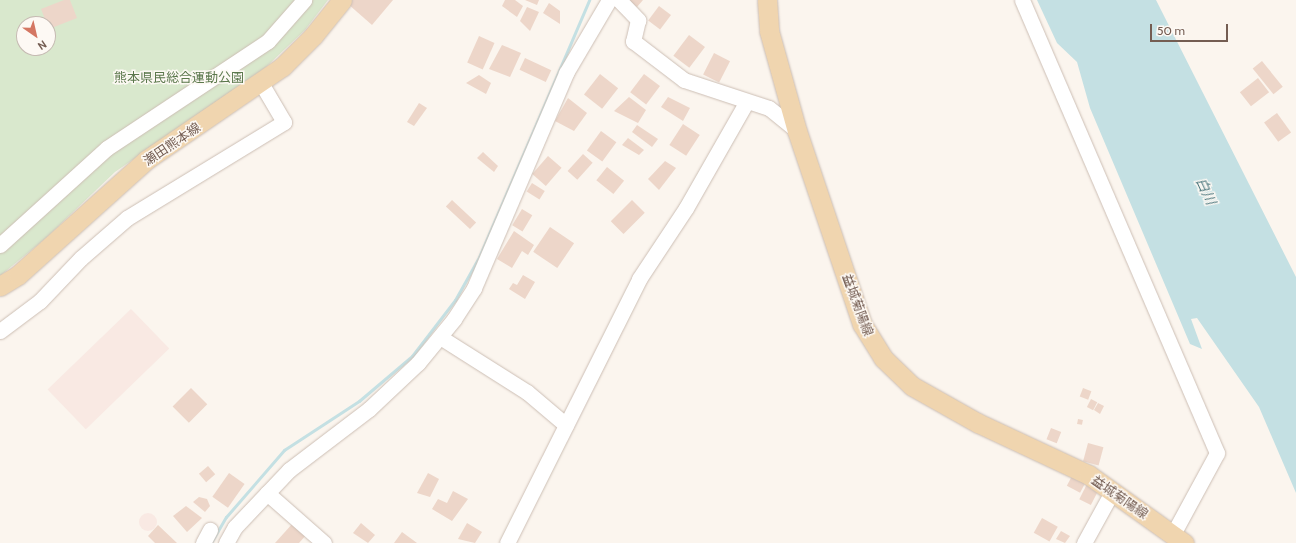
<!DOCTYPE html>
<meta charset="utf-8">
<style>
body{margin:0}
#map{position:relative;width:1296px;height:543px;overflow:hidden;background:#fbf5ee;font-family:Cabin,"Noto Sans JP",sans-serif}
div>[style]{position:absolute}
.commercial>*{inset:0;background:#f9e9e3;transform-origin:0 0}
.round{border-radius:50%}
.green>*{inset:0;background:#d9e8cd}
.water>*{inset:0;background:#c4e0e3}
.stream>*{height:3px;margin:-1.5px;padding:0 1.5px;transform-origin:1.5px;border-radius:1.5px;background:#c4e0e3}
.building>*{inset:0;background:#edd6c9;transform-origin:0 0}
.roads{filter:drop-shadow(0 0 1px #ccbeb4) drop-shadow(0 0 1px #ccbeb4)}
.minor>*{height:15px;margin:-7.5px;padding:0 7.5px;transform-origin:7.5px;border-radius:7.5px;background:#fff}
.major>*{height:19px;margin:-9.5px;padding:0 9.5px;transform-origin:9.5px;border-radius:9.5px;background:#f0d5af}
span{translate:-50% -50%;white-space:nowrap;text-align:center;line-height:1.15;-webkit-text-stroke:3px #fdf9f4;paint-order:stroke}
.park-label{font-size:13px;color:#5b784c}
.street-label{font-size:13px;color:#745d52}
.water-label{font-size:14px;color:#4b777d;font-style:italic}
.north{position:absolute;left:16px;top:16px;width:40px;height:40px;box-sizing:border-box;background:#fdf9f4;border:1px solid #c6bbb3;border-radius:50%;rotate:146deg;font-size:11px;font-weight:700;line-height:16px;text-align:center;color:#745d52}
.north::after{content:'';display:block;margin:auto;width:14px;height:18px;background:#d47763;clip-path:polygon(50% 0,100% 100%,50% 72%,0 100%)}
.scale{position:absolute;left:1150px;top:24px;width:78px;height:18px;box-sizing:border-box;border:2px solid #745d52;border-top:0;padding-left:5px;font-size:12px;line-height:14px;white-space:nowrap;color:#745d52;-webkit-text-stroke:3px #fdf9f4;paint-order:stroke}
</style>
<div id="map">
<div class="commercial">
<i style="left:131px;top:309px;width:55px;height:116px;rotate:46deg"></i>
<i class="round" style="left:139px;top:513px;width:18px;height:18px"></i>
</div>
<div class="green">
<i style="clip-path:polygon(evenodd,0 0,328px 0,305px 30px,265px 68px,115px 172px,46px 238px,0 276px,0 0,24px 24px,48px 24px,48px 48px,24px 48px,24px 24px)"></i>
</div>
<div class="water">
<i style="clip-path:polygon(1037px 0,1156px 0,1296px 277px,1296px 493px,1259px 407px,1197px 318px,1191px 319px,1202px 349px,1190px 344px,1090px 108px,1077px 62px,1057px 43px)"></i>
</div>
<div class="stream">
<i style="left:212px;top:541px;width:28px;rotate:-60deg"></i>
<i style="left:226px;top:517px;width:89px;rotate:-49.1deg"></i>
<i style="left:284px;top:450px;width:90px;rotate:-33.2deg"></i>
<i style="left:359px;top:401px;width:70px;rotate:-40.3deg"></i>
<i style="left:412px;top:356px;width:71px;rotate:-52.5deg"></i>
<i style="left:455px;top:300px;width:49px;rotate:-60.8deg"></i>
<i style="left:479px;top:257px;width:280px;rotate:-66.8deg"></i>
</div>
<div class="building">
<i style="clip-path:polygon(64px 0,70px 0,77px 18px,49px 29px,41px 9px)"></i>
<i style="clip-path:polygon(352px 0,393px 0,372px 25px,348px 4px)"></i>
<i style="clip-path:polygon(505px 0,515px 0,523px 6px,517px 17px,502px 6px)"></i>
<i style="clip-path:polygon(525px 0,539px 0,537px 5px)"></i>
<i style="clip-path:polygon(628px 0,643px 0,637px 7px)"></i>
<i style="clip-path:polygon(549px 3px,560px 11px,560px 24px,543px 13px)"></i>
<i style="left:659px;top:6px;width:15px;height:18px;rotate:37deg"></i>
<i style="clip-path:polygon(527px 7px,539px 12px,530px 31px,520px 21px)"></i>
<i style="left:689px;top:35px;width:20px;height:26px;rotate:37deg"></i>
<i style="left:479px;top:36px;width:17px;height:29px;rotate:24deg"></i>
<i style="clip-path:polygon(502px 45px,521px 53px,510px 77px,489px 69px)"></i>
<i style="left:714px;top:53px;width:18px;height:24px;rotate:27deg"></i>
<i style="left:525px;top:58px;width:29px;height:13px;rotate:25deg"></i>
<i style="left:1262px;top:61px;width:33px;height:12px;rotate:51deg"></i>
<i style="left:600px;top:74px;width:23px;height:26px;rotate:38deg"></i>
<i style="left:644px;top:74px;width:20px;height:23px;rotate:37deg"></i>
<i style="clip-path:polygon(479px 75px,491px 83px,486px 94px,466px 83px)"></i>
<i style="left:1258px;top:78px;width:18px;height:23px;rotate:52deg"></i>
<i style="clip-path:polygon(629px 97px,646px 110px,638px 123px,614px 111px)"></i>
<i style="clip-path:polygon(668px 97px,690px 108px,683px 121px,661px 107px)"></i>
<i style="clip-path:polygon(568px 98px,587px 113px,574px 131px,555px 121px)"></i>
<i style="clip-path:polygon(419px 103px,427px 108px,414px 126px,407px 122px)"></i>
<i style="left:1277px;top:113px;width:24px;height:16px;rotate:54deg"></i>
<i style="left:683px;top:124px;width:20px;height:25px;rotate:33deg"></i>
<i style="clip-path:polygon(637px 125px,658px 139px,652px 147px,632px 132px)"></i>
<i style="left:601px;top:131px;width:19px;height:24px;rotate:36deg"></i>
<i style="clip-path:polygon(628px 138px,644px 150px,639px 155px,622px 145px)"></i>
<i style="clip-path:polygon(483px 152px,498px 166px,494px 172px,477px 158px)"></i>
<i style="left:583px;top:154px;width:13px;height:23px;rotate:42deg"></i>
<i style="left:548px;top:156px;width:18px;height:24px;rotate:41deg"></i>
<i style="clip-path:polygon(665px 161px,676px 168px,659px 190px,648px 179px)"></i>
<i style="left:607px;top:167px;width:22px;height:17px;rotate:39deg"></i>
<i style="left:532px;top:183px;width:15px;height:10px;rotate:32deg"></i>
<i style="left:452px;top:200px;width:33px;height:9px;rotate:43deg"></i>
<i style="left:632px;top:200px;width:18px;height:30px;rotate:45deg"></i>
<i style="left:522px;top:209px;width:12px;height:19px;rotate:31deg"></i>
<i style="left:550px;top:227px;width:29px;height:30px;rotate:34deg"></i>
<i style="clip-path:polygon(514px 231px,534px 245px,528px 255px,522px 251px,512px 268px,497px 259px)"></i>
<i style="clip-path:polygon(523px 275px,535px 282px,525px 299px,509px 289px,513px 283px,517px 285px)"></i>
<i style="left:191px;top:388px;width:23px;height:26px;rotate:45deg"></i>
<i style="left:1083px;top:388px;width:9px;height:9px;rotate:21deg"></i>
<i style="left:1091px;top:399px;width:7px;height:9px;rotate:27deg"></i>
<i style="clip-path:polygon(1098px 403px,1104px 406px,1100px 414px,1094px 410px)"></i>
<i style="left:1078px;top:419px;width:5px;height:5px;rotate:11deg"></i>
<i style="left:1051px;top:428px;width:11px;height:12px;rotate:22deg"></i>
<i style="left:1088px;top:443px;width:16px;height:19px;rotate:15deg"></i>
<i style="left:208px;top:466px;width:11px;height:12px;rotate:49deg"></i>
<i style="left:229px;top:473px;width:19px;height:29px;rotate:35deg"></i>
<i style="clip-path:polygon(428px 473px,439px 479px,430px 497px,417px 493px)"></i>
<i style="left:1072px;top:476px;width:15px;height:11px;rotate:28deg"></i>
<i style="left:1087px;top:484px;width:13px;height:17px;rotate:27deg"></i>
<i style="clip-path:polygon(453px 491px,468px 499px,452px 521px,432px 509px,438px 499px,447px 503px)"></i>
<i style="clip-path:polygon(199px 497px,207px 499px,210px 506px,205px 512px,193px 502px)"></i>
<i style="clip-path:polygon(186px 506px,202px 518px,187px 532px,173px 516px)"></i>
<i style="left:1042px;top:518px;width:18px;height:17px;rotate:29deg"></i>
<i style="clip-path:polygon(293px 523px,307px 534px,299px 543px,275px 543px)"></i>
<i style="clip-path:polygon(361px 523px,375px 535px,368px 543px,353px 533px)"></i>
<i style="clip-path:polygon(467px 523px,482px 532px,475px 543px,458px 539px)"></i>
<i style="clip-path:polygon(158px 525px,177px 543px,155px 543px,148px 536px)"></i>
<i style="clip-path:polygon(1061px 531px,1070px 536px,1065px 543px,1056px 539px)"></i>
<i style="clip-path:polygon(402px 532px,417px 543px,394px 543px)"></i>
</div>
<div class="roads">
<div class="minor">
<i style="left:619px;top:0;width:28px;rotate:46deg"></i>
<i style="left:638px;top:20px;width:22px;rotate:103deg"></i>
<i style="left:633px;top:41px;width:64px;rotate:37.4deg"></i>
<i style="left:684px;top:80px;width:89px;rotate:18.2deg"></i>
<i style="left:769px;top:108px;width:36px;rotate:39deg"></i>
<i style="left:1022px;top:0;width:493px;rotate:66.7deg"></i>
<i style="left:1217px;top:453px;width:92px;rotate:118.5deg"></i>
<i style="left:0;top:245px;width:144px;rotate:-42.2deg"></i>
<i style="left:107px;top:148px;width:193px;rotate:-33.6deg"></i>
<i style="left:268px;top:41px;width:55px;rotate:-48.7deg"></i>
<i style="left:0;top:331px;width:50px;rotate:-36.9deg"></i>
<i style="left:40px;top:301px;width:59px;rotate:-46.4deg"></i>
<i style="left:81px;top:258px;width:61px;rotate:-41deg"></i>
<i style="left:127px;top:218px;width:184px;rotate:-31.4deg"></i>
<i style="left:284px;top:122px;width:45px;rotate:-120.5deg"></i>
<i style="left:440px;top:337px;width:103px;rotate:32.3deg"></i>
<i style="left:527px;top:392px;width:51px;rotate:40.2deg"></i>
<i style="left:267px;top:493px;width:76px;rotate:41.3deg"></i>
<i style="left:203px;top:543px;width:15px;rotate:-62deg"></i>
<i style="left:226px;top:543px;width:18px;rotate:-61deg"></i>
<i style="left:235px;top:527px;width:79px;rotate:-46.5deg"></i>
<i style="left:289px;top:470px;width:101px;rotate:-37.3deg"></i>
<i style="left:369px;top:409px;width:67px;rotate:-43.2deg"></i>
<i style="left:418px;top:363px;width:57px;rotate:-50.7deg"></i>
<i style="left:454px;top:319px;width:37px;rotate:-57deg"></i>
<i style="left:474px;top:288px;width:234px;rotate:-66.8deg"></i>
<i style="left:566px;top:73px;width:85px;rotate:-59.5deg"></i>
<i style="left:507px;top:543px;width:295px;rotate:-63.4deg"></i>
<i style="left:639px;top:279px;width:85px;rotate:-56.5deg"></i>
<i style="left:686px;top:208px;width:121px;rotate:-60.3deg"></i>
<i style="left:1084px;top:543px;width:58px;rotate:-61.2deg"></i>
</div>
<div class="major">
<i style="left:767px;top:0;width:31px;rotate:86deg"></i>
<i style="left:769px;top:31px;width:104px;rotate:74.4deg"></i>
<i style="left:797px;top:131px;width:204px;rotate:71.4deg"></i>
<i style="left:862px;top:324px;width:40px;rotate:58deg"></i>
<i style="left:883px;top:358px;width:40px;rotate:44deg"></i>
<i style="left:912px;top:386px;width:76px;rotate:29.3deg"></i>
<i style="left:978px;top:423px;width:123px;rotate:25.1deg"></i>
<i style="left:1089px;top:475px;width:117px;rotate:35.6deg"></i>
<i style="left:0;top:286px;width:21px;rotate:-31deg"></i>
<i style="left:18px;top:275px;width:172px;rotate:-41.9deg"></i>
<i style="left:146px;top:160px;width:165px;rotate:-34.4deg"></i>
<i style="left:282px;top:67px;width:44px;rotate:-45deg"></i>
<i style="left:313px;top:36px;width:46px;rotate:-51.1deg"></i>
</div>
</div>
<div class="park-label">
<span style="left:179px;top:77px">熊本県民総合運動公園</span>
</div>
<div class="street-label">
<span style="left:172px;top:144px;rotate:-34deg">瀬田熊本線</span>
<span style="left:858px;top:305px;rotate:70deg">益城菊陽線</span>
<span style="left:1120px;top:497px;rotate:35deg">益城菊陽線</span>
</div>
<div class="water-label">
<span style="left:1206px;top:191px;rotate:65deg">白川</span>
</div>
<div class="north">N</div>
<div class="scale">50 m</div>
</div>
